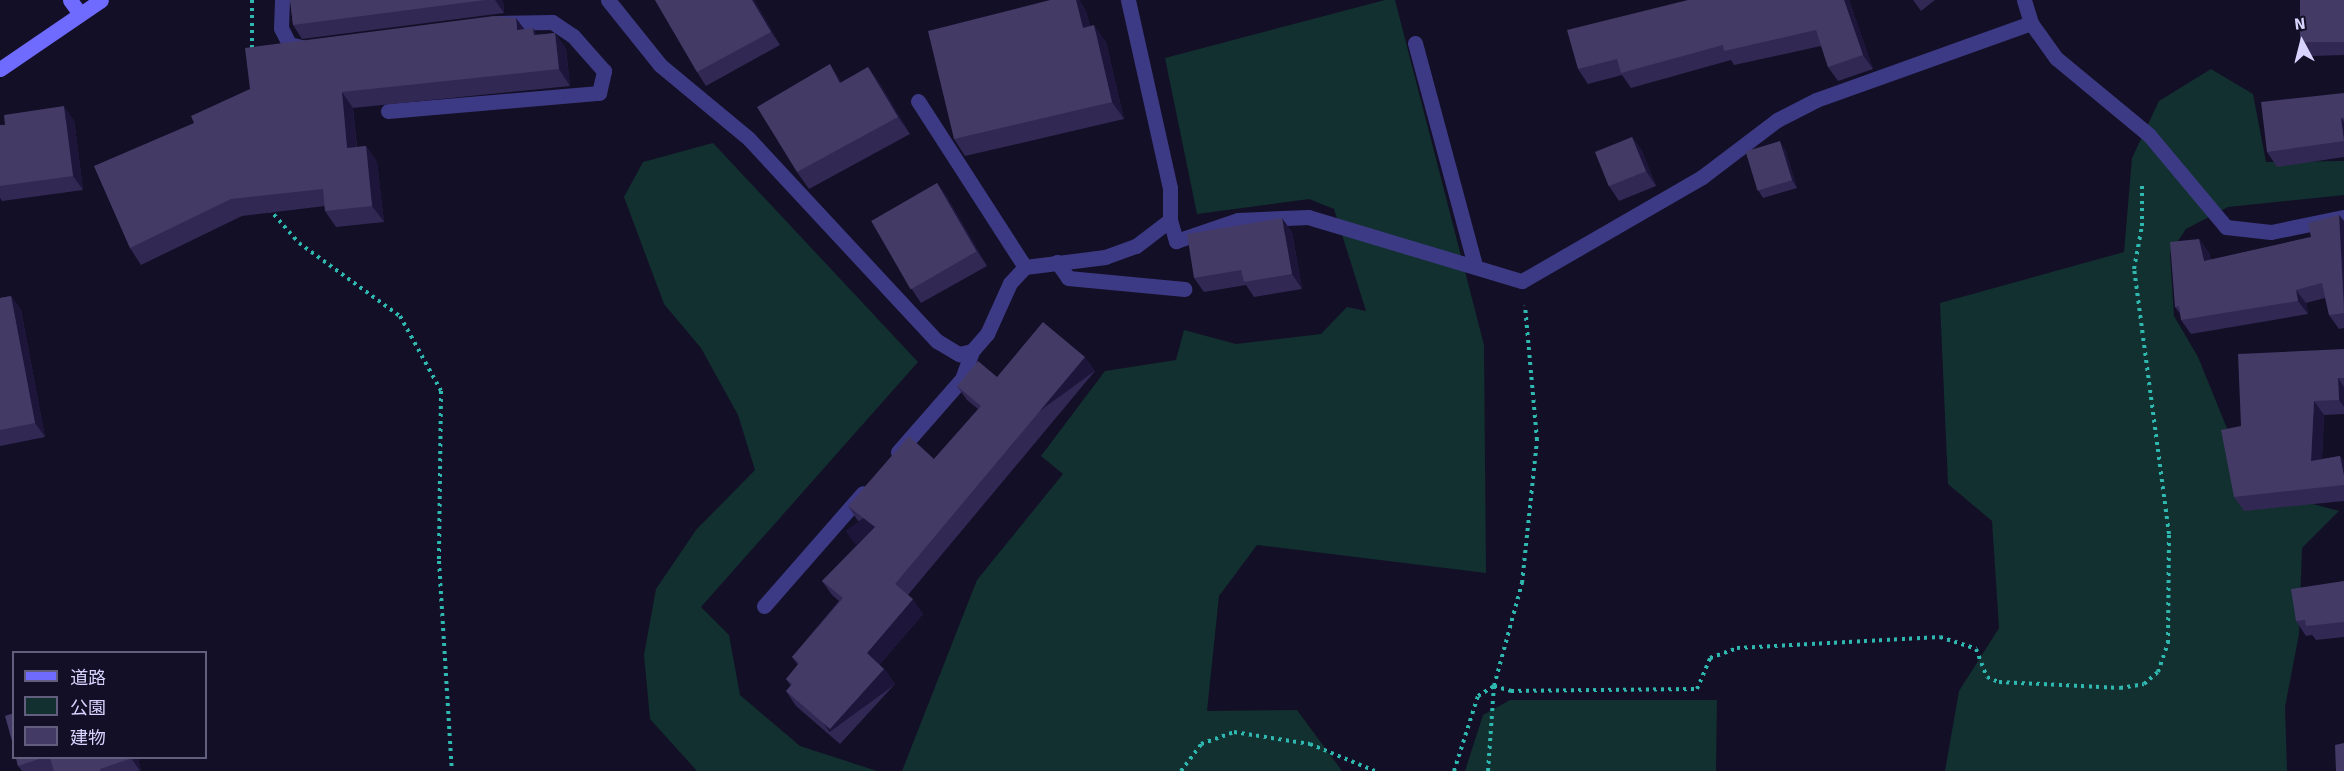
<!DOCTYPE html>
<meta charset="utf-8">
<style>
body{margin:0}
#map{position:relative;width:2344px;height:771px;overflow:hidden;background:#130f26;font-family:Signika,"Noto Sans JP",sans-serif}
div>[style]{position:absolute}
.green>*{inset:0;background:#12302f}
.path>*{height:4px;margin-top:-2px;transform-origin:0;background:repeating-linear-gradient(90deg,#2fb8b0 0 3px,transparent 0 7.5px)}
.lane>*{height:15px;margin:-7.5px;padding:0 7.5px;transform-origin:7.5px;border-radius:7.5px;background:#3d3a85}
.street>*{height:15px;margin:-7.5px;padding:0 7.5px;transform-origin:7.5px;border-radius:7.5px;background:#3d3a85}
.secondary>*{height:15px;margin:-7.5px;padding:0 7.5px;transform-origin:7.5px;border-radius:7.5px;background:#6f6bff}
.wall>*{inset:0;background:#312854}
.shaded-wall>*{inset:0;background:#1d163a;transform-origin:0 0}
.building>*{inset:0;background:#433a66;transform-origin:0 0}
span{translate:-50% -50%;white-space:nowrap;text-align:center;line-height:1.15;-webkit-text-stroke:4.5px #130f26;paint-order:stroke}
.legend{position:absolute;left:12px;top:651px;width:195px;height:108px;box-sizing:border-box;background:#130f26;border:2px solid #625e7d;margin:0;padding:8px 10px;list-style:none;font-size:18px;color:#d9d4ff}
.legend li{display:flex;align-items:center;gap:12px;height:30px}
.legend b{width:30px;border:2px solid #625e7d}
.north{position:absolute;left:2272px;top:12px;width:60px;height:60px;-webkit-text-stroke:4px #130f26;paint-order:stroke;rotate:353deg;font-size:16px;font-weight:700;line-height:24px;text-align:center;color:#d9d4ff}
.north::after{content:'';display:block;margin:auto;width:21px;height:27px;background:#d9d4ff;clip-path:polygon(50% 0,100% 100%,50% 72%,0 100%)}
</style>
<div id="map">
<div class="green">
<i style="clip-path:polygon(1385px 0,1395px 0,1484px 345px,1486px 573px,1257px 545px,1219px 596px,1207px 711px,1297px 710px,1342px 771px,902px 771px,977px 580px,1063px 474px,1041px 456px,1105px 371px,1176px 360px,1184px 330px,1236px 344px,1321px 334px,1347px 307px,1366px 311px,1334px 209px,1309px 199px,1197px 214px,1165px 58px)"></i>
<i style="clip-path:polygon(2211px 69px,2253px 94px,2266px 162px,2344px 161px,2344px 195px,2228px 207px,2186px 229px,2170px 253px,2174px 316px,2198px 357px,2237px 453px,2294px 499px,2339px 511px,2302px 548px,2299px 634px,2285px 707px,2287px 771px,1945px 771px,1959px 691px,1999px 628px,1992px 521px,1948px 484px,1940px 303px,2124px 252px,2132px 158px,2159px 101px)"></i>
<i style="clip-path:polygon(713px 143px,918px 362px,701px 607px,729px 635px,740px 695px,800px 746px,877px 771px,697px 771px,650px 719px,644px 655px,656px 589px,696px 530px,755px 470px,738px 415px,701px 348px,664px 304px,624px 197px,643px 162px)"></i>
<i style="clip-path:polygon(1510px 700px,1717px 700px,1716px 771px,1465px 771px,1483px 715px)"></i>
</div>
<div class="path">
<i style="left:252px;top:0;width:50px;rotate:90deg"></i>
<i style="left:269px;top:209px;width:45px;rotate:48.6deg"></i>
<i style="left:299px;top:243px;width:125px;rotate:35.9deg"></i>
<i style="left:400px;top:316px;width:85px;rotate:61.3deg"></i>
<i style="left:441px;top:391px;width:170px;rotate:90.7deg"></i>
<i style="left:439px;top:561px;width:210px;rotate:86.5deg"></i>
<i style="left:1181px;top:771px;width:34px;rotate:-53deg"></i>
<i style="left:1201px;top:744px;width:35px;rotate:-20deg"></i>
<i style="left:1234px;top:732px;width:77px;rotate:9deg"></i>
<i style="left:1310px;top:744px;width:70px;rotate:22.6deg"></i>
<i style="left:1454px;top:771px;width:79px;rotate:-72.3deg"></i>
<i style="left:1478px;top:696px;width:19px;rotate:-32deg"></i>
<i style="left:1494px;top:686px;width:18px;rotate:16deg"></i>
<i style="left:1511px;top:691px;width:186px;rotate:-0.6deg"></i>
<i style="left:1697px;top:689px;width:34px;rotate:-67deg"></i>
<i style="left:1710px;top:658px;width:29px;rotate:-20deg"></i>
<i style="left:1737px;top:648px;width:203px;rotate:-3.1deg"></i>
<i style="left:1940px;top:637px;width:38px;rotate:18deg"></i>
<i style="left:1976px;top:649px;width:30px;rotate:69deg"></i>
<i style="left:1987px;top:677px;width:13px;rotate:23deg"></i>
<i style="left:1999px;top:682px;width:121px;rotate:2.8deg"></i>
<i style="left:2120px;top:688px;width:24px;rotate:-9deg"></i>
<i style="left:2144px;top:684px;width:18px;rotate:-41deg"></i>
<i style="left:2158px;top:672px;width:31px;rotate:-71deg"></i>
<i style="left:2168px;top:643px;width:109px;rotate:-89.5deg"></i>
<i style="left:2169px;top:534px;width:267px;rotate:-97.5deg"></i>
<i style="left:2134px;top:269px;width:44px;rotate:-79.5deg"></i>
<i style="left:2142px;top:226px;width:44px;rotate:-90deg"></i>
<i style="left:1488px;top:771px;width:85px;rotate:-86deg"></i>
<i style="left:1494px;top:686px;width:107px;rotate:-74.8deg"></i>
<i style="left:1522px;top:583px;width:144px;rotate:-84deg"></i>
<i style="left:1537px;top:440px;width:135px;rotate:-95.1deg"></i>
</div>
<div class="lane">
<i style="left:282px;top:0;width:28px;rotate:92deg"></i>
<i style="left:281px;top:28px;width:18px;rotate:63deg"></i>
<i style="left:289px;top:44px;width:16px;rotate:14deg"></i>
<i style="left:1415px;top:43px;width:230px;rotate:74.9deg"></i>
<i style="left:388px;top:111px;width:212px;rotate:-4.9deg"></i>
<i style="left:599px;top:93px;width:23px;rotate:-77deg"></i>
<i style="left:604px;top:71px;width:47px;rotate:-131.5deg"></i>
<i style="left:573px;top:36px;width:25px;rotate:-146deg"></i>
<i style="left:552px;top:22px;width:54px;rotate:178.9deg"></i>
<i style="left:1170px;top:220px;width:22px;rotate:74deg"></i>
<i style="left:1176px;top:241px;width:65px;rotate:-18.7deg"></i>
<i style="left:1238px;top:220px;width:70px;rotate:-2.5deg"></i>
<i style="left:1308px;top:217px;width:223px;rotate:16.7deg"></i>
<i style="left:1522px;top:281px;width:208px;rotate:-30deg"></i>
<i style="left:1702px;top:177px;width:94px;rotate:-37.2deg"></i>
<i style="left:1777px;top:120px;width:44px;rotate:-27.1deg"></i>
<i style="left:1816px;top:100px;width:228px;rotate:-19.7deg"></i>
<i style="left:1057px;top:262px;width:19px;rotate:55deg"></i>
<i style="left:1068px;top:278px;width:117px;rotate:5.4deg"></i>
<i style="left:898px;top:452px;width:97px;rotate:-48.8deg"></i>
<i style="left:962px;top:379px;width:30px;rotate:-70deg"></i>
<i style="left:764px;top:606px;width:150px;rotate:-48.8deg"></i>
</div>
<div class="street">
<i style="left:608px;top:0;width:83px;rotate:51.3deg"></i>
<i style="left:660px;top:65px;width:116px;rotate:39.7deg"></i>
<i style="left:749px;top:139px;width:276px;rotate:47.1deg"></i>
<i style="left:937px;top:341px;width:26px;rotate:31deg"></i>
<i style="left:959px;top:354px;width:13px;rotate:-13deg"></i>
<i style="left:972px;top:351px;width:23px;rotate:-49deg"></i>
<i style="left:987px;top:334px;width:56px;rotate:-65.7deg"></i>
<i style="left:1010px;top:283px;width:22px;rotate:-47deg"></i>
<i style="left:1025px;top:267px;width:81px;rotate:-7.1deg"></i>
<i style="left:1105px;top:257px;width:33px;rotate:-20deg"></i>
<i style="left:1136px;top:246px;width:43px;rotate:-37.4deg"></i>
<i style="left:1170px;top:220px;width:32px;rotate:-90deg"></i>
<i style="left:1170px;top:188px;width:193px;rotate:-102.6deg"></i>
<i style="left:2024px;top:0;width:24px;rotate:73deg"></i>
<i style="left:2031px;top:23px;width:43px;rotate:54.5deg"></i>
<i style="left:2056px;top:58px;width:121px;rotate:39.6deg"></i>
<i style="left:2149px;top:135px;width:120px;rotate:50.1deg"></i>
<i style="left:2226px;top:227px;width:45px;rotate:6.3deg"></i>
<i style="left:2271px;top:232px;width:75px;rotate:-11.6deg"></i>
<i style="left:918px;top:101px;width:197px;rotate:57.2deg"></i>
</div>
<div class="secondary">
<i style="left:70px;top:0;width:17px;rotate:54deg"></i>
<i style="left:0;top:69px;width:122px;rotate:-34.3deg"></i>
</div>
<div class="wall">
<i style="clip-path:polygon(290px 0,503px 0,504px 13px,302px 39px,293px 25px)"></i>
<i style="clip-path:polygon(655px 0,754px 0,780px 45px,706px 86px,697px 72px)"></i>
<i style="clip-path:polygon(1050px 0,1079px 0,1086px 11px,1090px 26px,1106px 42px,1124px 119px,965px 156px,954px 139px)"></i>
<i style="clip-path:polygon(1688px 0,1849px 0,1873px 69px,1838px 81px,1828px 67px,1821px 46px,1734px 65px,1731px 60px,1631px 88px,1622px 75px,1588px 84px,1578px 69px)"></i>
<i style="clip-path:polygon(1913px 0,1935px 0,1921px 11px)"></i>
<i style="clip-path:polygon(2344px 0,2344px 55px,2311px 56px,2301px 42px)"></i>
<i style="clip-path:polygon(524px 29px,538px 35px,555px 33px,566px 49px,570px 86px,353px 108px,357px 147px,366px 146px,377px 162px,384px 222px,336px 227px,325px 211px,325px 206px,242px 216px,141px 265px,130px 248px,94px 166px)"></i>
<i style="clip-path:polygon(868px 67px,880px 84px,910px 134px,809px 189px,797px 172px,842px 82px)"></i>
<i style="clip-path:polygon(2344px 93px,2344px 157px,2277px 167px,2267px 152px)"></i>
<i style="clip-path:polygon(74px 120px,83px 190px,2px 201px,0 198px,0 125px)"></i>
<i style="clip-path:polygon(1632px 137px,1642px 151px,1656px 186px,1619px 201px,1609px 186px)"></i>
<i style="clip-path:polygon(1785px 149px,1797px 188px,1763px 198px,1758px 190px)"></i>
<i style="clip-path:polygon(937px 183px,947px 197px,987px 266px,921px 303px,911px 288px)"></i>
<i style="clip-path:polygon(2339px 215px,2344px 221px,2344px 328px,2339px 329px,2329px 315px,2325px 298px,2306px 303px,2308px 314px,2191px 334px,2181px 320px,2181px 315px,2175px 307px,2199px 239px,2209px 253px,2211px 260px,2311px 237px)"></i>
<i style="clip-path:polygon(1292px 232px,1302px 289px,1254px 297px,1246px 285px,1204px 292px,1194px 278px)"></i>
<i style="clip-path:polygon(11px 296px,21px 310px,45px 437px,0 446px,0 298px)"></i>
<i style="clip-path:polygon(2344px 349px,2344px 414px,2324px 415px,2322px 459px,2340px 456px,2344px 461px,2344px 501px,2244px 511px,2234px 497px,2241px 426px)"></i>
<i style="clip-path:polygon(1095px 371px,908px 595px,923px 614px,879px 665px,884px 669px,895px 684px,840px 744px,796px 706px,786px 691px,791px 686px,786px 679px,798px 665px,792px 657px,839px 601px,832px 595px,822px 581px,871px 531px,858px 521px,848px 506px,934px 459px,978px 409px,967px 400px,957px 386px,997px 377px)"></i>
<i style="clip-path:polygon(2344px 581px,2344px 637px,2316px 640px,2312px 635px,2306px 636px,2296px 621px)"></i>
<i style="clip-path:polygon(16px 758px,138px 758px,141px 771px,22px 771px,18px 766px)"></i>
</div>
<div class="shaded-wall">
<i style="clip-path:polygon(495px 0,503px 0,504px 13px)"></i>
<i style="clip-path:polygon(752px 0,754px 0,780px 45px,771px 32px)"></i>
<i style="clip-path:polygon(1076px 0,1079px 0,1086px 11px,1095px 45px,1083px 28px)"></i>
<i style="clip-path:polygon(1844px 0,1849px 0,1873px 69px,1863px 55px)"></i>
<i style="clip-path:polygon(516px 18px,528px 34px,517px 30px)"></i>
<i style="clip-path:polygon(1094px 25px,1106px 42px,1124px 119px,1112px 102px)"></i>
<i style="clip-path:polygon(533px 28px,544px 44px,534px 35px)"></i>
<i style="clip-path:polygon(555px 33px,566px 49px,570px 86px,559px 69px)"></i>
<i style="clip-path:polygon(830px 64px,841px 81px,852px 100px,840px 83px)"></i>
<i style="clip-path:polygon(868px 67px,880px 84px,910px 134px,898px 117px)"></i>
<i style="clip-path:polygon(342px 92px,353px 108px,358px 164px,347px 148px)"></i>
<i style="clip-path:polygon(64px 106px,74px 120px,83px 190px,73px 176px)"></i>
<i style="clip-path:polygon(2341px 118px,2344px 122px,2344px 141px)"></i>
<i style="clip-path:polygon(1632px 137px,1642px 151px,1656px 186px,1646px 171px)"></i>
<i style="clip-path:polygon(1780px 141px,1785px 149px,1797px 188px,1792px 180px)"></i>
<i style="clip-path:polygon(366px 146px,377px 162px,384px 222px,372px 206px)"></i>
<i style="clip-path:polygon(937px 183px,947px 197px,987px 266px,977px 251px)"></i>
<i style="clip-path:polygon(2339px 215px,2344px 221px,2344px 303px)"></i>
<i style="clip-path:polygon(1282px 218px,1292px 232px,1302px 289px,1292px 274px)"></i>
<i style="clip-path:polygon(2199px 239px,2209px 253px,2214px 275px,2204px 261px)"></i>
<i style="clip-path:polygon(2296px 290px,2306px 303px,2308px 314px,2298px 301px)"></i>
<i style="clip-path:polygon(11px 296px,21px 310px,45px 437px,35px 423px)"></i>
<i style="left:1085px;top:357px;width:17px;height:296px;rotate:54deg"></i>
<i style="clip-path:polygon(2338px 378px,2344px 387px,2344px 407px,2339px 400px)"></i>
<i style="clip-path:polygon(2314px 401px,2324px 415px,2321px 476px,2311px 461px)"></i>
<i style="clip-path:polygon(2340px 456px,2344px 461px,2344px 476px)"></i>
<i style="clip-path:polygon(913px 599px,923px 614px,877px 667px,867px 653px)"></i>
<i style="left:884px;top:669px;width:19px;height:81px;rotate:54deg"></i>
<i style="clip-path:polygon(131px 758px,138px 758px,141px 771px,140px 771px)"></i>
</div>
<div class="building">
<i style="clip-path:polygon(290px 0,485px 0,293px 25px)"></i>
<i style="clip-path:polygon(655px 0,752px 0,771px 32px,697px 72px)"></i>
<i style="clip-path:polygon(1050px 0,1076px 0,1083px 28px,1094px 25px,1112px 102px,954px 139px,928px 31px)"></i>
<i style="clip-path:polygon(1688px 0,1844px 0,1863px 55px,1828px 67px,1816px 30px,1724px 51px,1723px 45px,1621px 73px,1617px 59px,1578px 69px,1567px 30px)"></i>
<i style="left:2300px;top:0;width:44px;height:42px"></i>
<i style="clip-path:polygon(494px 16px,516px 18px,517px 30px,533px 28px,534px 35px,555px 33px,559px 69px,342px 92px,347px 148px,366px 146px,372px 206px,325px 211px,323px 189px,231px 199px,130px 248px,94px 166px,194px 123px,191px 116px,250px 89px,245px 48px)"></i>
<i style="clip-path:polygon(830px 64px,840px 83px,868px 67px,898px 117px,797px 172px,757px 107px)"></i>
<i style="clip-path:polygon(2344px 93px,2344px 118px,2341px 118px,2344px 141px,2267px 152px,2261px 102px)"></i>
<i style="clip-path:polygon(64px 106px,73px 176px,0 186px,0 125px,5px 125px,4px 115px)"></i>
<i style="left:1632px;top:137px;width:37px;height:40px;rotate:68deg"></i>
<i style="left:1780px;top:141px;width:41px;height:36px;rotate:73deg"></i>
<i style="left:937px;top:183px;width:79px;height:76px;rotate:60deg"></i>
<i style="clip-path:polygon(2339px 215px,2344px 313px,2329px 315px,2322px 283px,2296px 290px,2298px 301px,2181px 320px,2179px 306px,2175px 307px,2170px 242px,2199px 239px,2204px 261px,2311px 237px,2308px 223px)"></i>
<i style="clip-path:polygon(1282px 218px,1292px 274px,1244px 282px,1241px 270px,1194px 278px,1187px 234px)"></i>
<i style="clip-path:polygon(11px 296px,35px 423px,0 430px,0 298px)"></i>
<i style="clip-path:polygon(1043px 322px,1085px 357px,895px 584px,913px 599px,867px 653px,884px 669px,830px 729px,786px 691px,792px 684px,786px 679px,799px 663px,792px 657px,843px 598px,822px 581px,875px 527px,848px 506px,909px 436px,934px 459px,981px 406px,957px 386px,978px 361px,997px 377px)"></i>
<i style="clip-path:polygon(2344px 349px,2344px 378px,2338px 378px,2339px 400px,2314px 401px,2311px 461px,2340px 456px,2344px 476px,2344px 485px,2234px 497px,2221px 430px,2241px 426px,2238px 354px)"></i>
<i style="clip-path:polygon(2344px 581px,2344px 622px,2306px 626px,2305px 620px,2296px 621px,2291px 589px)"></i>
<i style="clip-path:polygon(14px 713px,14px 748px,5px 716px)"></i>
<i style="clip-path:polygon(2344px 743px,2344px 771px,2336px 771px,2335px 745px)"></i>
<i style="clip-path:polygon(16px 758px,42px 758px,18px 766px)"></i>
<i style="clip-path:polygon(50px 758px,132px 758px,100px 769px,100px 771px,54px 771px)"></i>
</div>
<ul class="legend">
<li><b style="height:8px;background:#6f6bff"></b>道路</li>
<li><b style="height:16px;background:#12302f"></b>公園</li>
<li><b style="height:16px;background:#433a66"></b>建物</li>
</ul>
<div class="north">N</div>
</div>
